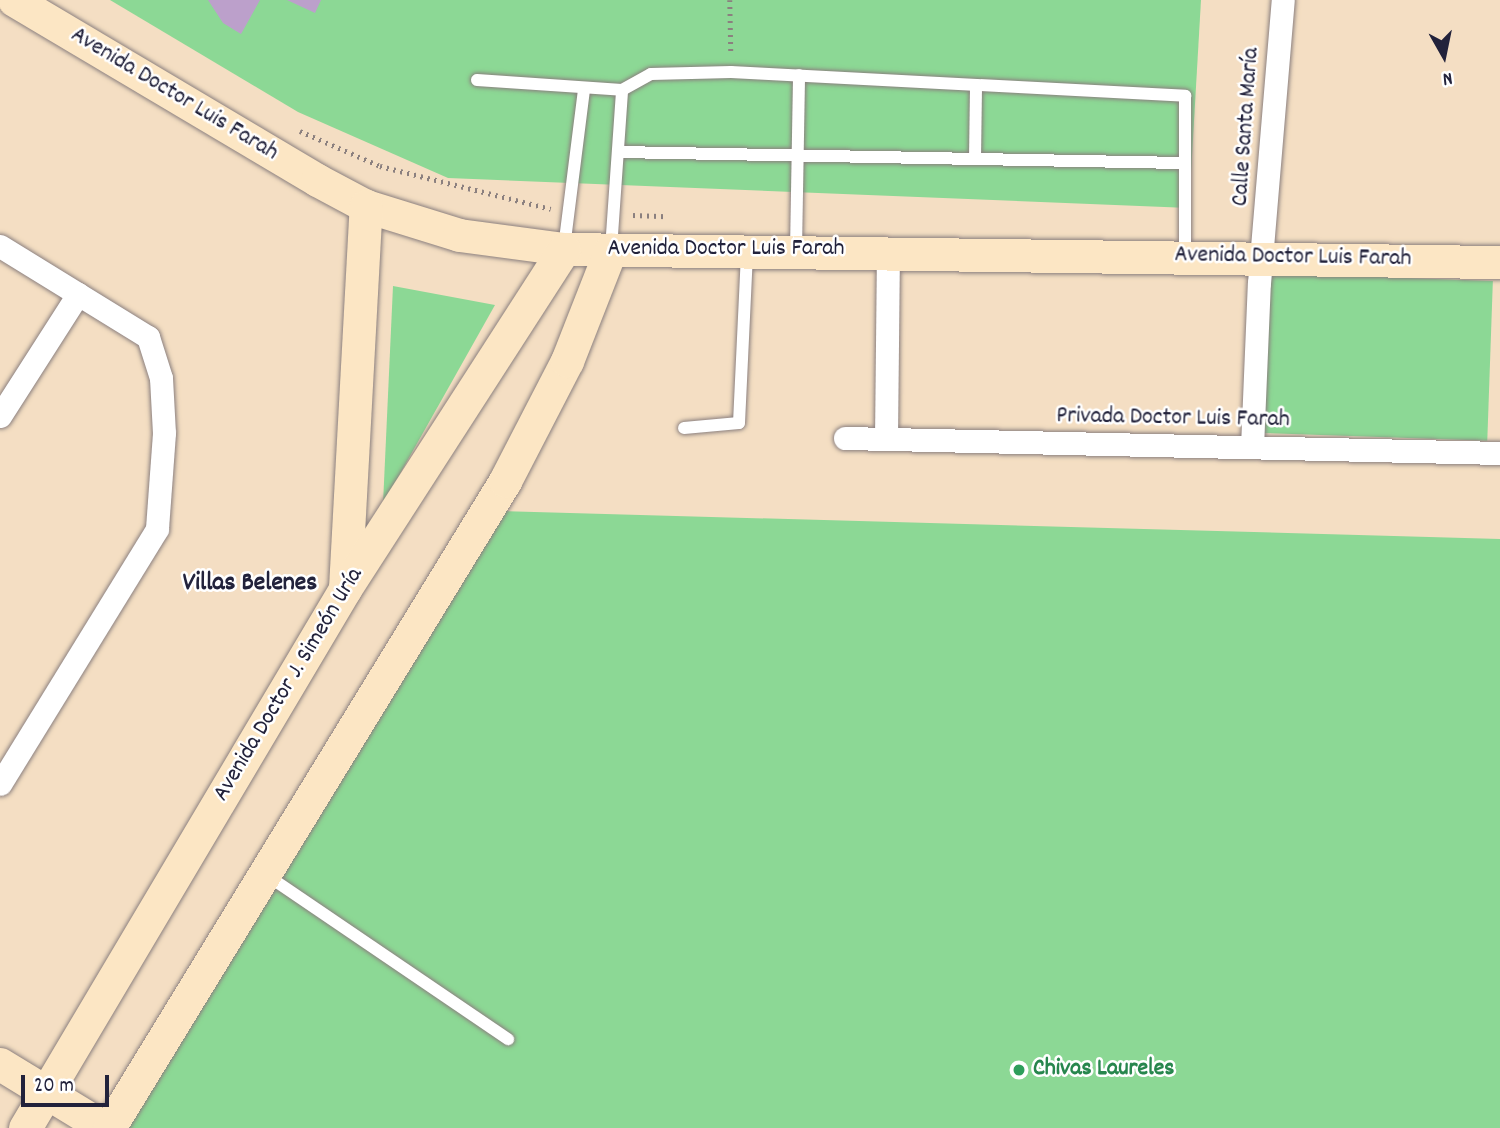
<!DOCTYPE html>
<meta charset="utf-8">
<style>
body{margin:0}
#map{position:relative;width:1500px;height:1128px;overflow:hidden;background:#f4dec3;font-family:Dekko,sans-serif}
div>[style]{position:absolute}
.green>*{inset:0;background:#8cd895;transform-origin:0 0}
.building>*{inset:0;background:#bca0cb}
.path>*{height:4.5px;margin-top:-2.25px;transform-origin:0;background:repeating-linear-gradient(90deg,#8b807f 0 2px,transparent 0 7px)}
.roads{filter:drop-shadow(0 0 2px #8b807f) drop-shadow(0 0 2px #8b807f)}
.lane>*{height:12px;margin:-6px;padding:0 6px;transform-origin:6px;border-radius:6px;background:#fff}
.street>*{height:23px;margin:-11.5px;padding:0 11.5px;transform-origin:11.5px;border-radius:11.5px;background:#fff}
.secondary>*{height:33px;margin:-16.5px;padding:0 16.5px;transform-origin:16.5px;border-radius:16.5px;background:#fce6c4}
.dots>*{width:19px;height:19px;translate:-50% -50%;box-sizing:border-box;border:4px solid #fff;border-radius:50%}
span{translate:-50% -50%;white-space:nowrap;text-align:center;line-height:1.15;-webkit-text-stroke:5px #fff;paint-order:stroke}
.street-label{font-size:24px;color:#22223b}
.leisure-label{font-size:24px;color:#27864d;font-weight:700}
.left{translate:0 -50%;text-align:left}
.neighbourhood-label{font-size:26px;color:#22223b;font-weight:700}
.north{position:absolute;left:1409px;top:21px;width:70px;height:70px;-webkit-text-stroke:5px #fff;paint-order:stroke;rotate:171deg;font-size:19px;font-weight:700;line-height:28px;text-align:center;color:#22223b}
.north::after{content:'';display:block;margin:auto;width:24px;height:32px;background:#22223b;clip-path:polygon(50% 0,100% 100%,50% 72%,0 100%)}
.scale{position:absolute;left:21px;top:1075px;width:88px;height:32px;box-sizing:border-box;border:4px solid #22223b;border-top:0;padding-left:9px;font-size:21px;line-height:24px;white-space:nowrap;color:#22223b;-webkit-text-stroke:5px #fff;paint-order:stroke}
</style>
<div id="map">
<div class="green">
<i style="clip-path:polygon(110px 0,1201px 0,1189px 208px,448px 178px,298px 112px)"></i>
<i style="left:1266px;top:273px;width:227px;height:160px;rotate:2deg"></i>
<i style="clip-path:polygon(393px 286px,495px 305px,383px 504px)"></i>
<i style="clip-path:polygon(500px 511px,1500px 539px,1500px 1128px,123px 1128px)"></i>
</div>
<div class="building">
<i style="clip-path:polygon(208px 0,260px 0,241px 34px,223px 23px)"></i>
<i style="clip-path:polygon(287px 0,321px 0,315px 13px)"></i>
</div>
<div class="path">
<i style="left:730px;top:0;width:54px;rotate:88.9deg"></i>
<i style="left:300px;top:131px;width:87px;rotate:23.6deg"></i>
<i style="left:380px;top:166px;width:176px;rotate:14.1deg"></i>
<i style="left:633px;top:215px;width:33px;rotate:2deg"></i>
</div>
<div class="roads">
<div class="lane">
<i style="left:477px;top:80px;width:145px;rotate:3.9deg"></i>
<i style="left:622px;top:90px;width:33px;rotate:-29deg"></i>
<i style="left:651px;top:74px;width:80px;rotate:-1.4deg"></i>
<i style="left:731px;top:72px;width:455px;rotate:3deg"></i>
<i style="left:1185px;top:96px;width:159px;rotate:90deg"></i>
<i style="left:619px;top:152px;width:565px;rotate:1.12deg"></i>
<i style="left:975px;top:159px;width:74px;rotate:-89.2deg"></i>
<i style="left:564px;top:248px;width:159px;rotate:-82.8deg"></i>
<i style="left:611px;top:249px;width:159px;rotate:-86deg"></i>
<i style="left:796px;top:250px;width:175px;rotate:-89deg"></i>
<i style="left:684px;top:428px;width:55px;rotate:-5.2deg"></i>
<i style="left:739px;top:423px;width:169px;rotate:-87.3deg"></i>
<i style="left:265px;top:874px;width:294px;rotate:34.2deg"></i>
</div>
<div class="street">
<i style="left:0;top:246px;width:174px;rotate:31.6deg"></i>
<i style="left:148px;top:337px;width:43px;rotate:72.4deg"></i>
<i style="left:161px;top:378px;width:55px;rotate:86.9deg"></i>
<i style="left:164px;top:433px;width:96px;rotate:94.2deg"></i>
<i style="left:157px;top:529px;width:299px;rotate:121.6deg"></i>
<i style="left:0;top:416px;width:145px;rotate:-57.4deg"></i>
<i style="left:845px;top:438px;width:655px;rotate:1.31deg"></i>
<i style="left:886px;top:439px;width:189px;rotate:-89.4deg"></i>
<i style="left:1252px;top:447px;width:164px;rotate:-87.6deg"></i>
<i style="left:1259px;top:283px;width:284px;rotate:-85.2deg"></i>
</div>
<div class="secondary">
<i style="left:14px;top:0;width:352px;rotate:30.7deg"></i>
<i style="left:317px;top:180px;width:55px;rotate:28deg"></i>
<i style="left:366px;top:206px;width:97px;rotate:17.3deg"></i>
<i style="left:459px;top:235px;width:106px;rotate:7.6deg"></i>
<i style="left:564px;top:249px;width:936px;rotate:0.8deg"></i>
<i style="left:345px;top:588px;width:383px;rotate:-86.9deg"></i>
<i style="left:0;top:1064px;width:123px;rotate:31.4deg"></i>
<i style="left:25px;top:1128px;width:627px;rotate:-59.3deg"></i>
<i style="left:345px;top:589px;width:404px;rotate:-57.2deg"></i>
<i style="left:109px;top:1128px;width:759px;rotate:-58.53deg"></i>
<i style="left:505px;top:481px;width:135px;rotate:-62.7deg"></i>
<i style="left:567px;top:361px;width:120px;rotate:-68.6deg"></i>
</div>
</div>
<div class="dots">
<i style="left:1019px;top:1070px;background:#2e9e5b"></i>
</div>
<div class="street-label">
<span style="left:174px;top:95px;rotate:31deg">Avenida Doctor Luis Farah</span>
<span style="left:1247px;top:127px;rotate:-86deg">Calle Santa María</span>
<span style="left:726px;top:250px">Avenida Doctor Luis Farah</span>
<span style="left:1293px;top:258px;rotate:1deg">Avenida Doctor Luis Farah</span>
<span style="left:1173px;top:419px;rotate:1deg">Privada Doctor Luis Farah</span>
<span style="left:289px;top:685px;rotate:-59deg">Avenida Doctor J. Simeón Uría</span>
</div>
<div class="leisure-label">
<span class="left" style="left:1033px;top:1070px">Chivas Laureles</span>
</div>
<div class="neighbourhood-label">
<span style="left:250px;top:584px">Villas Belenes</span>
</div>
<div class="north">N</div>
<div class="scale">20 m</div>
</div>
